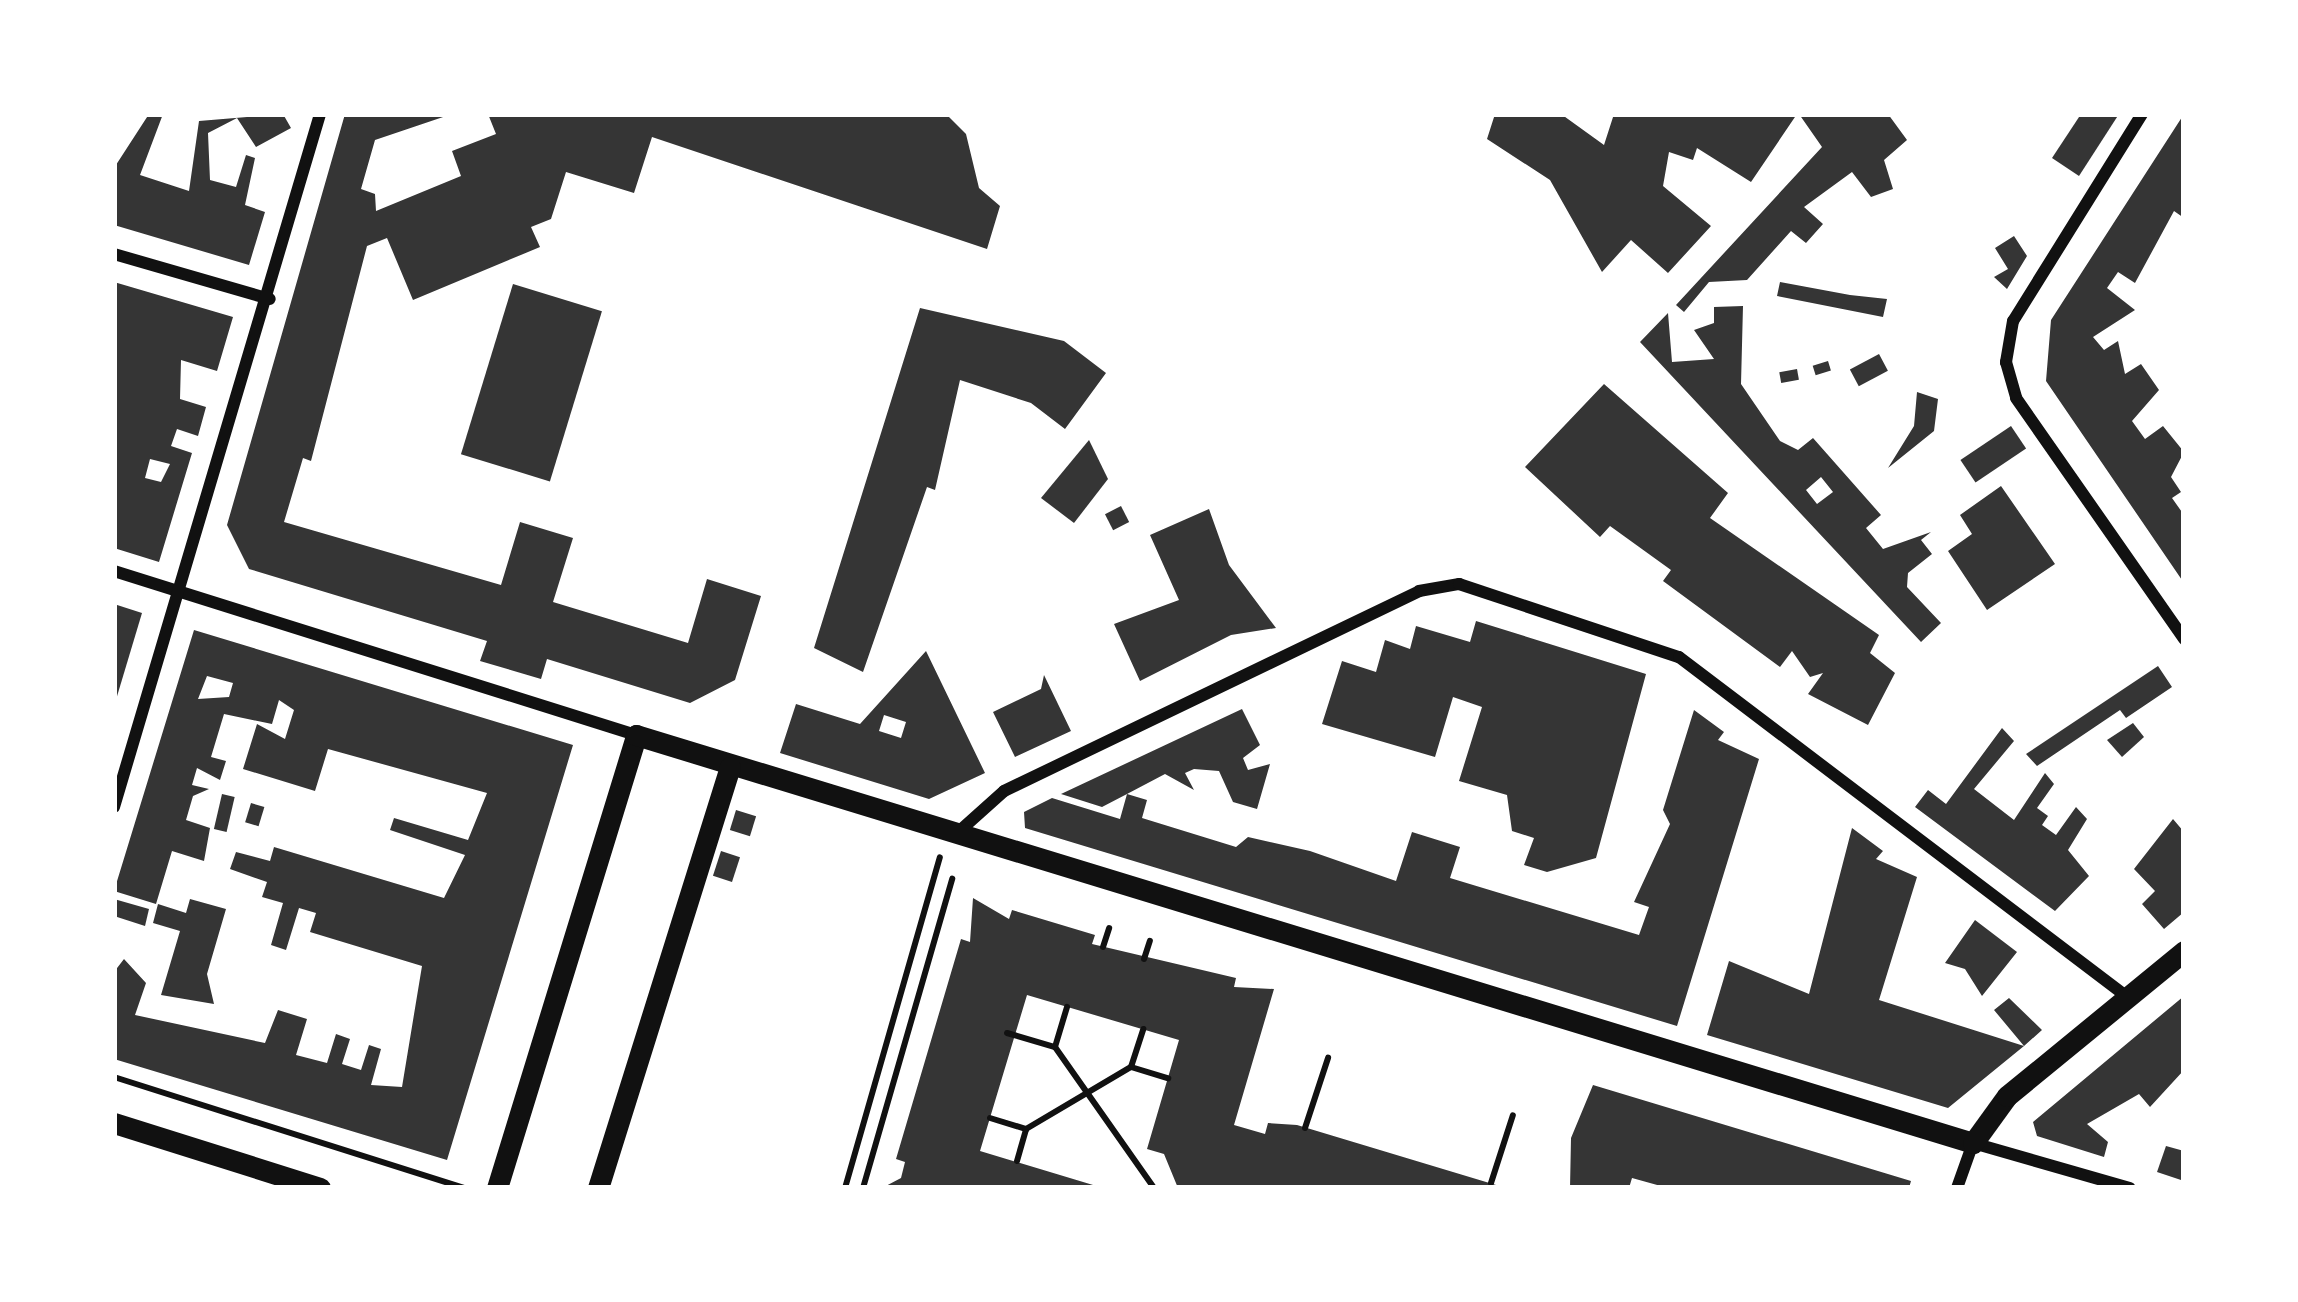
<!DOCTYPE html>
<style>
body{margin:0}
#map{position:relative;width:2298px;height:1302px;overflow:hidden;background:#fff;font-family:"Roboto Condensed",sans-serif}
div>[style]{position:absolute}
.building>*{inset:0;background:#353535;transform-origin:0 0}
.path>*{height:6px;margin:-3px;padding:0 3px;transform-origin:3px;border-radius:3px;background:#111}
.minor>*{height:12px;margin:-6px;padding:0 6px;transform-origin:6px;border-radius:6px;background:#111}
.tertiary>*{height:21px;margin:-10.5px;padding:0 10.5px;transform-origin:10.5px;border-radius:10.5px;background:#111}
span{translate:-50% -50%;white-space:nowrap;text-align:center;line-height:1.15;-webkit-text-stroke:9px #fff;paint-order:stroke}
.frame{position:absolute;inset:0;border:117px solid #fff;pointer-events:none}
</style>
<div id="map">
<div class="building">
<i style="clip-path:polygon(149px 114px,163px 114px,140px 175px,189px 191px,199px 121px,283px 114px,291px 128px,256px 147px,237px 118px,208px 133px,210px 180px,236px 187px,246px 155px,255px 158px,245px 205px,265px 212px,249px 265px,114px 225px,114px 168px)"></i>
<i style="clip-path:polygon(345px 114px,452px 114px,375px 140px,361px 189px,375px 194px,376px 211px,461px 176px,452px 151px,496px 134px,488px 114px,946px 114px,966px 134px,979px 188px,1000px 206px,987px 249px,652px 137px,634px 193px,566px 172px,551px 219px,531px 227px,540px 247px,413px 300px,387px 238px,367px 246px,311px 461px,303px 458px,284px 522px,501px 585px,520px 522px,573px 538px,553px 602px,688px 643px,707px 579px,761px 596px,735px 680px,690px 703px,547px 659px,541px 679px,480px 661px,487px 641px,249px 569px,227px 525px)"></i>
<i style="clip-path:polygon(1495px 114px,1561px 114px,1604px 145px,1614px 114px,1797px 114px,1751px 182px,1697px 148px,1693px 160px,1669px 152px,1663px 186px,1711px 226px,1668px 273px,1631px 240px,1602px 272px,1550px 180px,1487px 139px)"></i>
<i style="clip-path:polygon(1799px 114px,1888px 114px,1907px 140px,1884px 160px,1893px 189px,1871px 197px,1852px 172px,1804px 207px,1823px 224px,1806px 243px,1791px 231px,1747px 280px,1709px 282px,1684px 312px,1676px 305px,1822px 147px)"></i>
<i style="clip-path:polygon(2081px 114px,2119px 114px,2079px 176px,2052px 158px)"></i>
<i style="clip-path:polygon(2184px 114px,2184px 218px,2174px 211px,2135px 283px,2118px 272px,2107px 288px,2135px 310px,2093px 337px,2104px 350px,2118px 341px,2125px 374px,2141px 364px,2159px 390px,2132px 421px,2145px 439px,2163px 426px,2184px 452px,2171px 477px,2181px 492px,2172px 498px,2184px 515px,2184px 583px,2046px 381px,2051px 320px)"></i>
<i style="clip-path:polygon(2014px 236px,2027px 256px,2007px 289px,1994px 277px,2008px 269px,1995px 248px)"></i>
<i style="clip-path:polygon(evenodd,114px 282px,233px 317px,217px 371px,181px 360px,180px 399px,206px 407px,198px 436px,177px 429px,171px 446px,192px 453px,159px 562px,114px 548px,114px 282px,150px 459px,170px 464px,161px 482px,145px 478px,150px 459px)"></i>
<i style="clip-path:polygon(1780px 282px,1850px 295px,1887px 299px,1883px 317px,1777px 296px)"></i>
<i style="left:513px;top:284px;width:93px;height:178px;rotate:17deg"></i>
<i style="clip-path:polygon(evenodd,1743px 306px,1741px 384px,1780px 441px,1798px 450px,1813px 438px,1881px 515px,1866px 528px,1883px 549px,1931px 532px,1921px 540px,1932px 554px,1908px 573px,1907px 587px,1941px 623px,1921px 642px,1640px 342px,1668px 313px,1672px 362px,1714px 359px,1694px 330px,1714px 323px,1714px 307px,1743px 306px,1821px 477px,1833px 492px,1817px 504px,1806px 490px,1821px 477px)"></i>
<i style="clip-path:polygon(920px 308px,1064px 341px,1106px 373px,1065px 429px,1031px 403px,960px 380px,935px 490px,927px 487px,863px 672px,814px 648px)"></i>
<i style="left:1879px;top:354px;width:19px;height:33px;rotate:62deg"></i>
<i style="left:1828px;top:361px;width:10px;height:16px;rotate:73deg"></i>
<i style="left:1797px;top:369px;width:11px;height:18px;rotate:80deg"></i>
<i style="clip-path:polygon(1604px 384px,1728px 493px,1710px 518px,1879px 635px,1870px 653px,1895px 673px,1868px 725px,1808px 694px,1823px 673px,1810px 677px,1792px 651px,1780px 667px,1663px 581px,1671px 570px,1610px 526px,1600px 537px,1525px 467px)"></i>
<i style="clip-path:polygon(1917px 392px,1938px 399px,1934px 431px,1888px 468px,1914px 426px)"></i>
<i style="left:2011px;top:426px;width:27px;height:61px;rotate:56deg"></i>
<i style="clip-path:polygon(1089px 440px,1108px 479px,1074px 523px,1041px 498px)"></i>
<i style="clip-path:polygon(2001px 486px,2055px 564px,1987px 610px,1948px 551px,1972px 534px,1960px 515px)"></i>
<i style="left:1121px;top:506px;width:18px;height:18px;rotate:63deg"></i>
<i style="clip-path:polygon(1209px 509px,1229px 565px,1276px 628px,1231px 635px,1140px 681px,1114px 624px,1179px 600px,1150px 535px)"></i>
<i style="clip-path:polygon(114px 604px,142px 613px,115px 703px,114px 703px)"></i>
<i style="clip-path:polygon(1476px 621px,1646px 674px,1596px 858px,1547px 872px,1524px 865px,1534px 838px,1512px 831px,1507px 795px,1459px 781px,1482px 707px,1453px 697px,1435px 757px,1322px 724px,1342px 661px,1376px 672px,1385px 640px,1410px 649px,1416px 626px,1470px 642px)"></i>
<i style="clip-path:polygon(evenodd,194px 630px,573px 745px,447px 1160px,114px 1059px,114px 972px,124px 959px,146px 983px,135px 1015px,265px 1043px,278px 1010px,307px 1019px,296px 1055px,327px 1063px,336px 1034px,350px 1039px,342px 1064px,361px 1070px,369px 1045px,381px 1049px,371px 1085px,402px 1087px,422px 966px,310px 932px,316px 913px,299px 908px,286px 950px,271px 945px,283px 903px,262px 897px,267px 882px,230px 869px,236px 852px,270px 861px,274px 847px,444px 898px,465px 855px,390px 830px,394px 818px,468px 840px,487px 793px,328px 749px,315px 791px,243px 769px,257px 724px,285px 739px,294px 710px,279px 700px,272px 724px,224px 714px,211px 757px,226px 761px,220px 780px,197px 768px,192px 785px,209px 789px,193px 796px,186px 820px,210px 828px,204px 861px,172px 851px,156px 904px,114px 891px,194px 630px,207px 676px,233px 683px,229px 697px,198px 699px,207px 676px)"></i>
<i style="clip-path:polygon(evenodd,926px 651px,985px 773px,929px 799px,780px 753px,796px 704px,860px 724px,926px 651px,884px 715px,906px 722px,901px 738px,879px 731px,884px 715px)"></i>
<i style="clip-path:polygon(2158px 666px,2172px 687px,2126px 718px,2120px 710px,2037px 766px,2026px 754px)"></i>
<i style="clip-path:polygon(1044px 675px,1071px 731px,1015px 757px,993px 712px,1041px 689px)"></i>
<i style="clip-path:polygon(1242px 709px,1260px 745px,1243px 758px,1248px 770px,1270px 764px,1257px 809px,1233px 802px,1219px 771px,1194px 769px,1185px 773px,1194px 790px,1165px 774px,1127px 794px,1147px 800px,1142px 818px,1236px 847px,1248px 837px,1310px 851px,1396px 881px,1412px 832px,1460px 847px,1450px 878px,1639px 935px,1649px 907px,1634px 902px,1670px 824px,1663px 810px,1694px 710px,1724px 732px,1718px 740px,1759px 759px,1677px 1026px,1025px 828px,1024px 812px,1052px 798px,1120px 819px,1127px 794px,1102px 807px,1061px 794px)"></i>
<i style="clip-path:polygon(2133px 723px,2144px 737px,2122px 757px,2107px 740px)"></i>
<i style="clip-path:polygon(2002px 728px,2014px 741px,1974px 789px,2014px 820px,2045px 773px,2054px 784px,2037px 808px,2048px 816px,2042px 825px,2056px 835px,2076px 807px,2087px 819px,2068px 850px,2089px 876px,2055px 911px,1915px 807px,1928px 790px,1946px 804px)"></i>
<i style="left:222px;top:794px;width:13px;height:36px;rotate:13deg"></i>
<i style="left:251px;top:803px;width:14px;height:20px;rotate:17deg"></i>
<i style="left:736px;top:810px;width:21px;height:21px;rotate:17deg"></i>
<i style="clip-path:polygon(2173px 819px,2184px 832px,2184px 912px,2164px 929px,2142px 904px,2155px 891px,2134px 869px)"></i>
<i style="clip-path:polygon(1852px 828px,1883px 851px,1876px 859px,1917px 877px,1879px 1000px,2024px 1046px,1994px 1010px,2009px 998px,2042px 1030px,2024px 1046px,1948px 1108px,1707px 1035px,1729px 961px,1809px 994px)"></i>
<i style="left:721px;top:851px;width:20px;height:26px;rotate:18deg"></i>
<i style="clip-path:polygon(973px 898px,1009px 919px,1012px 910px,1095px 935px,1092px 944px,1236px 978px,1234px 987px,1274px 989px,1234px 1125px,1265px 1134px,1268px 1123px,1297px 1125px,1506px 1188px,1178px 1188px,1164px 1154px,1147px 1149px,1179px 1040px,1027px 995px,980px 1151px,1103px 1188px,882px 1188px,901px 1178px,905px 1162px,896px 1159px,961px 939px,970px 942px)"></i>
<i style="clip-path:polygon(114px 899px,149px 909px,145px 926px,114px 916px)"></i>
<i style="clip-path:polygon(190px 899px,226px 909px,207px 974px,214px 1004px,161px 995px,180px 931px,153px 923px,158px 904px,186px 913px)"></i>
<i style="clip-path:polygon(1975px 920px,2017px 952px,1982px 996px,1965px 969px,1945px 963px)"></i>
<i style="clip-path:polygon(2184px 996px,2184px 1070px,2150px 1107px,2139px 1094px,2087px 1124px,2108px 1142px,2104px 1157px,2037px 1136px,2033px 1122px)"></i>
<i style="clip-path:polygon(1593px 1085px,1911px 1181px,1909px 1188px,1668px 1188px,1632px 1178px,1629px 1188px,1570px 1188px,1571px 1138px)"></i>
<i style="clip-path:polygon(2166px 1146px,2184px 1151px,2184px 1181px,2157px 1172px)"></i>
</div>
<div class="path">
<i style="left:1103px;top:947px;width:20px;rotate:-72deg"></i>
<i style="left:1144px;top:959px;width:19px;rotate:-72deg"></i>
<i style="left:1007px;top:1033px;width:50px;rotate:16.3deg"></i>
<i style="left:1055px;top:1047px;width:172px;rotate:54.9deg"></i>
<i style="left:1055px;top:1047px;width:42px;rotate:-73.3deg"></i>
<i style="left:1131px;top:1067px;width:39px;rotate:17deg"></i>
<i style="left:114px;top:1077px;width:367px;rotate:17.6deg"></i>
<i style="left:990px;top:1118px;width:38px;rotate:17deg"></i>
<i style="left:1305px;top:1128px;width:74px;rotate:-71.8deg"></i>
<i style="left:1017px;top:1161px;width:33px;rotate:-74deg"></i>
<i style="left:1026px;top:1129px;width:122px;rotate:-30.6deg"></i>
<i style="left:1131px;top:1067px;width:40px;rotate:-72deg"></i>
<i style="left:1491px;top:1183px;width:71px;rotate:-72.1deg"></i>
<i style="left:845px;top:1188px;width:344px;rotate:-74deg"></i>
<i style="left:863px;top:1188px;width:322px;rotate:-73.9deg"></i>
</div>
<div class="minor">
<i style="left:2142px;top:114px;width:244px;rotate:121.9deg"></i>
<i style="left:2013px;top:321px;width:42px;rotate:99.7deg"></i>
<i style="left:2006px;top:362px;width:37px;rotate:74deg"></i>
<i style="left:2016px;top:398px;width:294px;rotate:55.1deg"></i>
<i style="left:114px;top:254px;width:162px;rotate:16.1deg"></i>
<i style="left:114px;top:571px;width:547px;rotate:17.44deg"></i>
<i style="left:114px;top:807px;width:723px;rotate:-73.44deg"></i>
<i style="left:955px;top:835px;width:66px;rotate:-41.9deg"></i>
<i style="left:1004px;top:791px;width:461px;rotate:-25.7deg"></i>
<i style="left:1419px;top:591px;width:41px;rotate:-9.9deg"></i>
<i style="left:1459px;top:584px;width:232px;rotate:18.4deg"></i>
<i style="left:1679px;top:657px;width:561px;rotate:37.18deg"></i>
<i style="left:1957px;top:1188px;width:48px;rotate:-70.4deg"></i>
<i style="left:1973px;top:1143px;width:163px;rotate:16deg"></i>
</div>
<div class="tertiary">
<i style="left:114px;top:1123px;width:216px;rotate:17.5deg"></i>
<i style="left:497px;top:1188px;width:474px;rotate:-72.9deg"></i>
<i style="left:636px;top:735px;width:1398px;rotate:16.97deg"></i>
<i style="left:1973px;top:1143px;width:58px;rotate:-54.1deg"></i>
<i style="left:2007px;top:1096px;width:229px;rotate:-39.3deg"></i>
<i style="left:598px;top:1188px;width:441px;rotate:-72.6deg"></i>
</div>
<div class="frame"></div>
</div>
